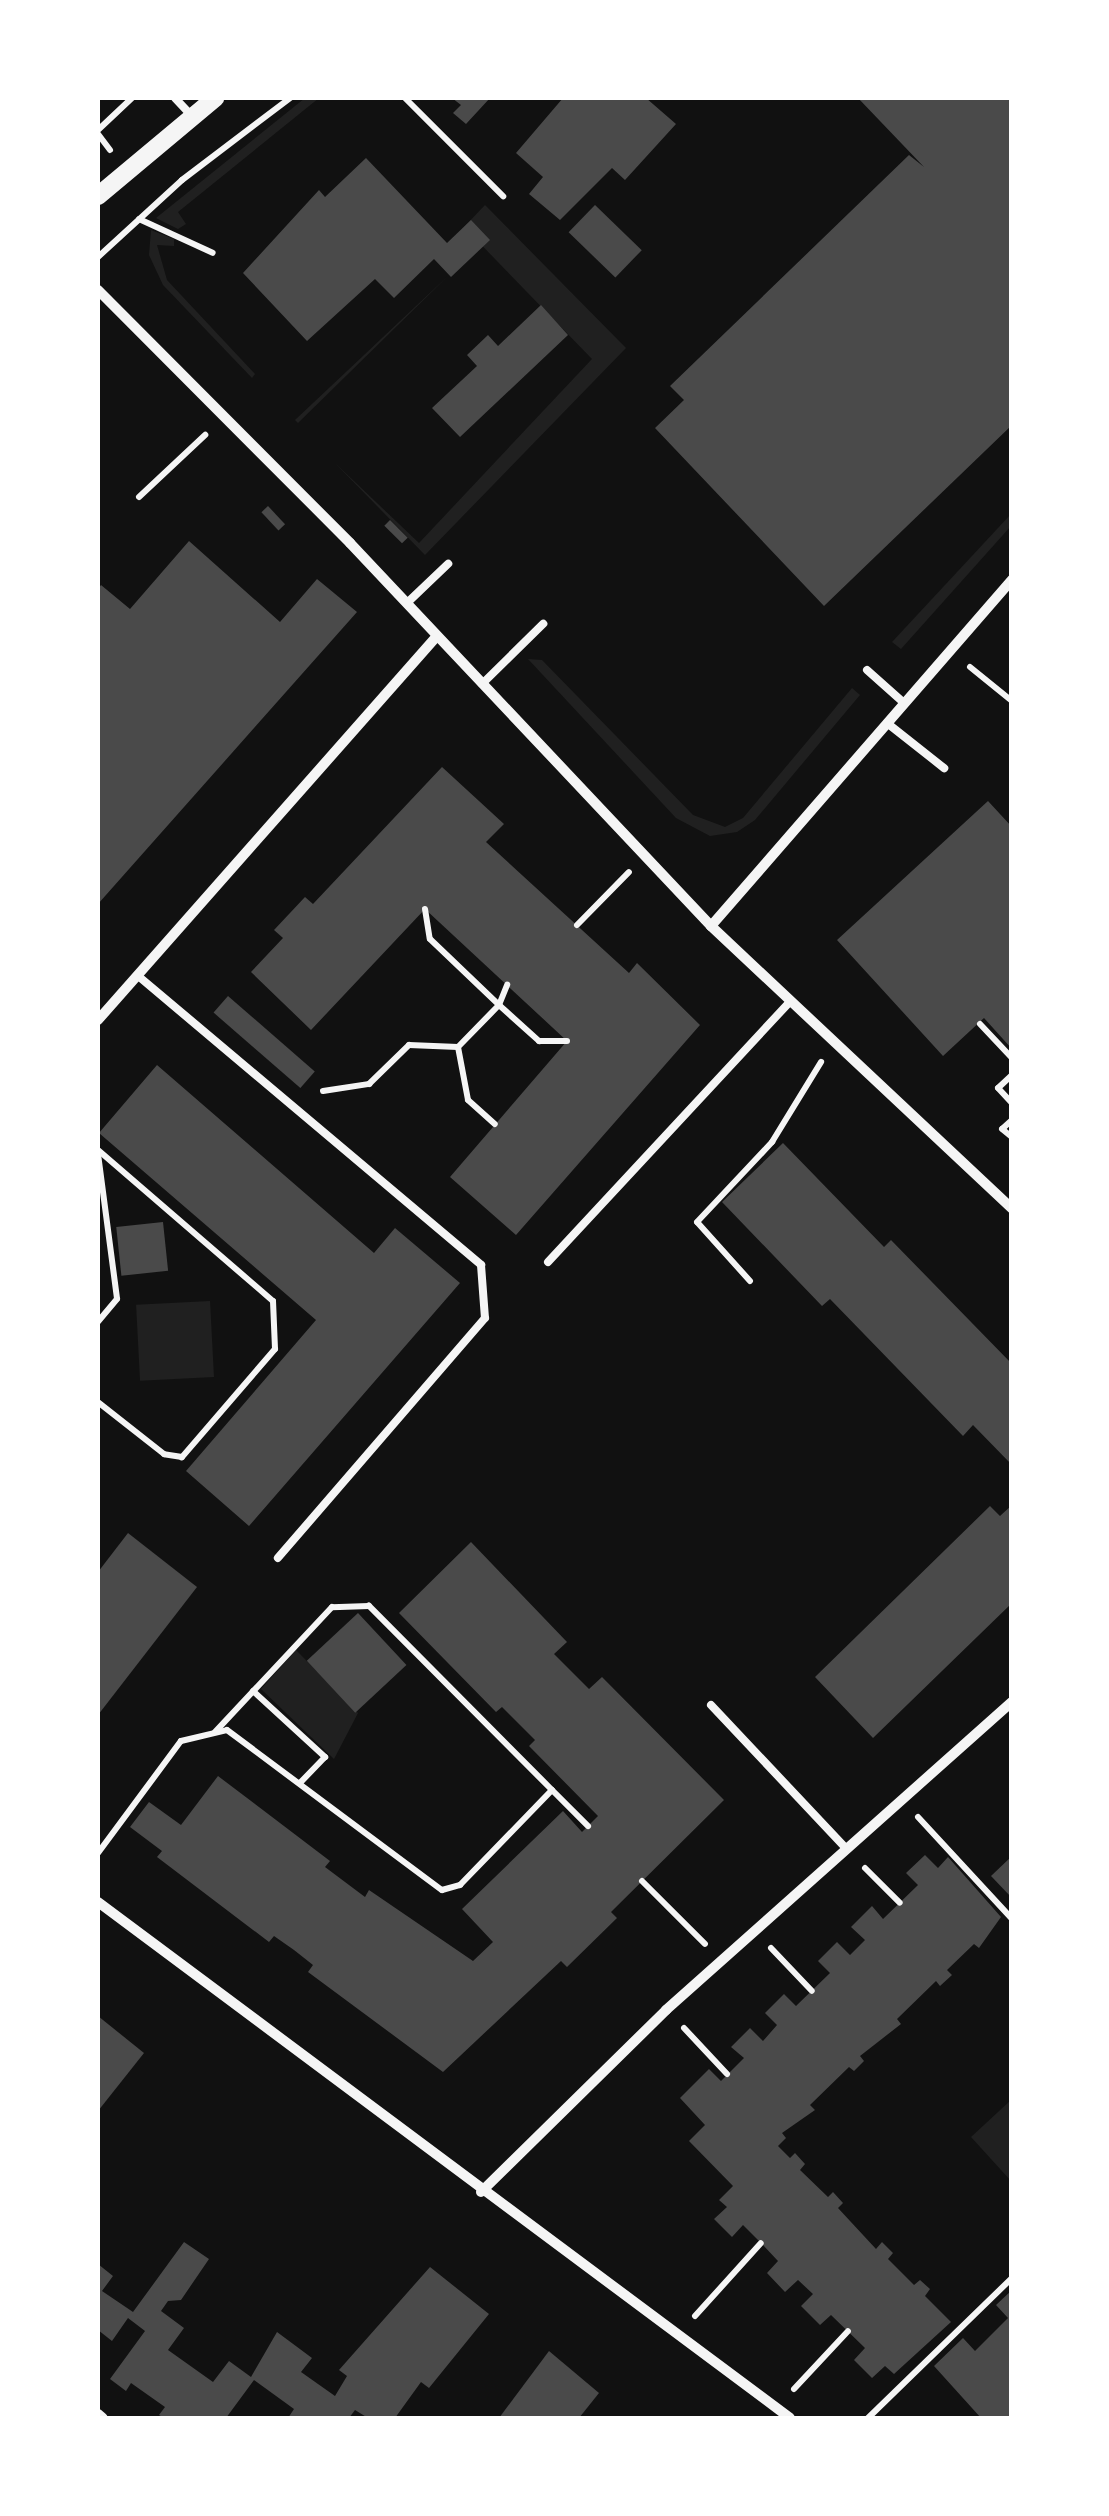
<!DOCTYPE html>
<style>
body{margin:0}
#map{position:relative;width:1109px;height:2516px;overflow:hidden;background:#111;font-family:Rubik,sans-serif}
div>[style]{position:absolute}
.green>*{inset:0;background:#202020;transform-origin:0 0}
.building>*{inset:0;background:#4a4a4a;transform-origin:0 0}
.path>*{height:6px;margin:-3px;padding:0 3px;transform-origin:3px;border-radius:3px;background:#f5f5f5}
.service>*{height:8px;margin:-4px;padding:0 4px;transform-origin:4px;border-radius:4px;background:#f5f5f5}
.minor>*{height:10px;margin:-5px;padding:0 5px;transform-origin:5px;border-radius:5px;background:#f5f5f5}
.tertiary>*{height:18px;margin:-9px;padding:0 9px;transform-origin:9px;border-radius:9px;background:#f5f5f5}
span{translate:-50% -50%;white-space:nowrap;text-align:center;line-height:1.15;-webkit-text-stroke:8px #fff;paint-order:stroke}
.frame{position:absolute;inset:0;border:100px solid #fff;pointer-events:none}
</style>
<div id="map">
<div class="green">
<i style="clip-path:polygon(305px 98px,319px 98px,178px 212px,186px 224px,178px 229px,156px 218px)"></i>
<i style="clip-path:polygon(485px 205px,626px 348px,425px 555px,335px 463px,419px 543px,592px 359px,464px 227px)"></i>
<i style="clip-path:polygon(151px 230px,174px 239px,174px 246px,157px 245px,167px 280px,255px 374px,252px 378px,163px 285px,149px 255px)"></i>
<i style="clip-path:polygon(449px 275px,298px 423px,295px 420px)"></i>
<i style="clip-path:polygon(1011px 514px,1011px 526px,901px 649px,892px 642px)"></i>
<i style="clip-path:polygon(528px 659px,542px 660px,693px 815px,725px 827px,743px 818px,852px 688px,860px 695px,755px 820px,737px 832px,710px 836px,676px 818px)"></i>
<i style="left:210px;top:1301px;width:76px;height:74px;rotate:87deg"></i>
<i style="clip-path:polygon(296px 1650px,358px 1713px,334px 1759px,261px 1689px)"></i>
<i style="clip-path:polygon(1011px 2100px,1011px 2181px,971px 2137px)"></i>
</div>
<div class="building">
<i style="clip-path:polygon(452px 98px,490px 98px,466px 124px,453px 113px,461px 105px)"></i>
<i style="clip-path:polygon(563px 98px,646px 98px,676px 124px,625px 180px,612px 168px,560px 220px,529px 194px,543px 177px,516px 153px)"></i>
<i style="clip-path:polygon(858px 98px,1012px 98px,1012px 425px,824px 606px,655px 428px,684px 400px,670px 386px,909px 155px,924px 167px)"></i>
<i style="clip-path:polygon(366px 158px,447px 243px,471px 220px,490px 240px,451px 277px,434px 259px,394px 298px,375px 279px,307px 341px,243px 273px,319px 190px,325px 197px)"></i>
<i style="left:595px;top:205px;width:65px;height:38px;rotate:44deg"></i>
<i style="clip-path:polygon(541px 305px,568px 335px,460px 437px,432px 408px,477px 366px,467px 355px,488px 335px,498px 346px)"></i>
<i style="left:268px;top:506px;width:25px;height:9px;rotate:47deg"></i>
<i style="left:390px;top:520px;width:25px;height:8px;rotate:45deg"></i>
<i style="clip-path:polygon(189px 541px,280px 622px,317px 579px,357px 612px,98px 904px,98px 589px,101px 585px,130px 609px)"></i>
<i style="clip-path:polygon(442px 767px,504px 824px,486px 842px,629px 973px,637px 963px,700px 1025px,516px 1235px,450px 1177px,567px 1041px,425px 909px,311px 1030px,251px 972px,283px 938px,274px 930px,305px 897px,313px 904px)"></i>
<i style="clip-path:polygon(988px 801px,1012px 827px,1012px 1049px,984px 1018px,943px 1056px,837px 940px)"></i>
<i style="left:228px;top:996px;width:115px;height:22px;rotate:41deg"></i>
<i style="clip-path:polygon(157px 1065px,374px 1253px,395px 1228px,460px 1283px,249px 1526px,186px 1471px,316px 1320px,99px 1133px)"></i>
<i style="clip-path:polygon(783px 1143px,884px 1247px,891px 1240px,1012px 1364px,1012px 1465px,973px 1425px,963px 1436px,830px 1299px,822px 1306px,722px 1202px)"></i>
<i style="left:163px;top:1222px;width:49px;height:47px;rotate:84deg"></i>
<i style="clip-path:polygon(1012px 1505px,1012px 1603px,873px 1738px,815px 1677px,990px 1506px,1000px 1516px)"></i>
<i style="clip-path:polygon(128px 1533px,197px 1587px,98px 1715px,98px 1572px)"></i>
<i style="clip-path:polygon(471px 1542px,567px 1642px,554px 1654px,589px 1689px,602px 1677px,724px 1800px,611px 1912px,617px 1918px,567px 1967px,561px 1961px,443px 2072px,308px 1972px,313px 1965px,294px 1950px,274px 1936px,269px 1942px,157px 1857px,162px 1851px,130px 1827px,149px 1802px,181px 1825px,218px 1776px,330px 1861px,325px 1867px,365px 1897px,369px 1890px,473px 1961px,493px 1942px,462px 1909px,563px 1811px,582px 1832px,598px 1816px,529px 1746px,535px 1740px,502px 1707px,496px 1712px,399px 1613px)"></i>
<i style="left:358px;top:1613px;width:71px;height:70px;rotate:47deg"></i>
<i style="clip-path:polygon(925px 1855px,938px 1868px,948px 1857px,1001px 1917px,979px 1948px,974px 1944px,947px 1970px,952px 1975px,940px 1986px,936px 1981px,897px 2019px,901px 2024px,860px 2056px,864px 2061px,854px 2071px,849px 2067px,810px 2105px,815px 2110px,782px 2133px,786px 2138px,778px 2146px,790px 2158px,795px 2153px,805px 2164px,800px 2170px,828px 2197px,833px 2192px,843px 2203px,838px 2208px,876px 2249px,882px 2242px,893px 2253px,888px 2259px,914px 2285px,920px 2280px,930px 2289px,925px 2296px,951px 2322px,894px 2374px,885px 2366px,872px 2378px,854px 2360px,865px 2348px,831px 2315px,820px 2325px,801px 2306px,813px 2294px,798px 2280px,785px 2292px,767px 2273px,778px 2261px,761px 2243px,743px 2225px,732px 2237px,714px 2219px,727px 2207px,719px 2200px,733px 2186px,689px 2141px,705px 2125px,680px 2098px,709px 2069px,721px 2081px,744px 2058px,731px 2047px,750px 2028px,763px 2041px,777px 2025px,765px 2013px,784px 1994px,796px 2006px,830px 1973px,818px 1961px,837px 1942px,850px 1955px,865px 1940px,851px 1927px,872px 1906px,883px 1919px,918px 1885px,906px 1873px)"></i>
<i style="clip-path:polygon(1012px 1856px,1012px 1898px,991px 1876px)"></i>
<i style="clip-path:polygon(98px 2016px,144px 2053px,98px 2111px)"></i>
<i style="clip-path:polygon(184px 2242px,209px 2259px,181px 2300px,168px 2301px,161px 2311px,184px 2328px,168px 2350px,213px 2382px,229px 2361px,251px 2377px,277px 2332px,312px 2358px,301px 2372px,335px 2396px,347px 2376px,339px 2370px,430px 2267px,489px 2314px,429px 2388px,421px 2382px,395px 2418px,368px 2418px,355px 2410px,349px 2418px,288px 2418px,294px 2409px,254px 2380px,226px 2418px,164px 2418px,159px 2415px,165px 2407px,131px 2383px,126px 2391px,110px 2379px,145px 2331px,128px 2318px,112px 2341px,98px 2330px,98px 2264px,113px 2276px,102px 2291px,133px 2312px)"></i>
<i style="clip-path:polygon(1012px 2290px,1012px 2418px,981px 2418px,934px 2366px,963px 2338px,975px 2351px,1008px 2318px,996px 2305px)"></i>
<i style="clip-path:polygon(549px 2351px,599px 2393px,579px 2418px,499px 2418px)"></i>
</div>
<div class="path">
<i style="left:405px;top:98px;width:139px;rotate:45deg"></i>
<i style="left:98px;top:130px;width:47px;rotate:-43.3deg"></i>
<i style="left:98px;top:134px;width:20px;rotate:53deg"></i>
<i style="left:139px;top:219px;width:81px;rotate:24.7deg"></i>
<i style="left:98px;top:257px;width:114px;rotate:-42.5deg"></i>
<i style="left:182px;top:180px;width:136px;rotate:-37.2deg"></i>
<i style="left:139px;top:497px;width:91px;rotate:-43.2deg"></i>
<i style="left:970px;top:667px;width:54px;rotate:39deg"></i>
<i style="left:425px;top:909px;width:30px;rotate:81deg"></i>
<i style="left:430px;top:939px;width:95px;rotate:43.7deg"></i>
<i style="left:499px;top:1005px;width:54px;rotate:42deg"></i>
<i style="left:539px;top:1041px;width:28px"></i>
<i style="left:577px;top:925px;width:74px;rotate:-45.5deg"></i>
<i style="left:980px;top:1024px;width:47px;rotate:46.7deg"></i>
<i style="left:458px;top:1047px;width:54px;rotate:79.3deg"></i>
<i style="left:468px;top:1100px;width:36px;rotate:42deg"></i>
<i style="left:1012px;top:1075px;width:19px;rotate:137deg"></i>
<i style="left:998px;top:1088px;width:21px;rotate:47deg"></i>
<i style="left:323px;top:1091px;width:47px;rotate:-8.7deg"></i>
<i style="left:369px;top:1084px;width:56px;rotate:-44.3deg"></i>
<i style="left:409px;top:1045px;width:49px;rotate:2.3deg"></i>
<i style="left:458px;top:1047px;width:59px;rotate:-45.7deg"></i>
<i style="left:499px;top:1005px;width:22px;rotate:-68deg"></i>
<i style="left:1012px;top:1120px;width:13px;rotate:138deg"></i>
<i style="left:1002px;top:1129px;width:13px;rotate:39deg"></i>
<i style="left:98px;top:1150px;width:231px;rotate:40.8deg"></i>
<i style="left:273px;top:1301px;width:48px;rotate:87.6deg"></i>
<i style="left:275px;top:1349px;width:143px;rotate:130.7deg"></i>
<i style="left:182px;top:1457px;width:18px;rotate:-171deg"></i>
<i style="left:164px;top:1454px;width:84px;rotate:-141.8deg"></i>
<i style="left:98px;top:1154px;width:146px;rotate:82.5deg"></i>
<i style="left:117px;top:1299px;width:30px;rotate:130deg"></i>
<i style="left:750px;top:1281px;width:79px;rotate:-131.9deg"></i>
<i style="left:697px;top:1222px;width:110px;rotate:-46.8deg"></i>
<i style="left:772px;top:1142px;width:94px;rotate:-58.5deg"></i>
<i style="left:253px;top:1691px;width:98px;rotate:42.5deg"></i>
<i style="left:325px;top:1757px;width:36px;rotate:134deg"></i>
<i style="left:552px;top:1790px;width:51px;rotate:45deg"></i>
<i style="left:918px;top:1817px;width:139px;rotate:47.3deg"></i>
<i style="left:98px;top:1853px;width:139px;rotate:-53.5deg"></i>
<i style="left:181px;top:1741px;width:47px;rotate:-13.4deg"></i>
<i style="left:227px;top:1730px;width:268px;rotate:36.7deg"></i>
<i style="left:442px;top:1890px;width:19px;rotate:-16deg"></i>
<i style="left:460px;top:1885px;width:132px;rotate:-45.9deg"></i>
<i style="left:552px;top:1790px;width:260px;rotate:-134.8deg"></i>
<i style="left:369px;top:1606px;width:37px;rotate:178deg"></i>
<i style="left:332px;top:1607px;width:171px;rotate:133.1deg"></i>
<i style="left:865px;top:1868px;width:49px;rotate:45deg"></i>
<i style="left:642px;top:1881px;width:89px;rotate:45deg"></i>
<i style="left:771px;top:1948px;width:59px;rotate:46.4deg"></i>
<i style="left:684px;top:2028px;width:63px;rotate:46.9deg"></i>
<i style="left:695px;top:2316px;width:98px;rotate:-47.9deg"></i>
<i style="left:794px;top:2389px;width:79px;rotate:-47deg"></i>
<i style="left:868px;top:2418px;width:201px;rotate:-44.2deg"></i>
</div>
<div class="service">
<i style="left:175px;top:98px;width:23px;rotate:47deg"></i>
<i style="left:407px;top:603px;width:57px;rotate:-43.6deg"></i>
<i style="left:867px;top:670px;width:50px;rotate:41.7deg"></i>
<i style="left:482px;top:684px;width:86px;rotate:-44.5deg"></i>
<i style="left:887px;top:723px;width:73px;rotate:38.3deg"></i>
<i style="left:137px;top:975px;width:450px;rotate:40.1deg"></i>
<i style="left:481px;top:1265px;width:53px;rotate:85.7deg"></i>
<i style="left:485px;top:1318px;width:317px;rotate:130.8deg"></i>
<i style="left:548px;top:1262px;width:354px;rotate:-47.1deg"></i>
<i style="left:711px;top:1705px;width:195px;rotate:46.7deg"></i>
</div>
<div class="minor">
<i style="left:98px;top:290px;width:357px;rotate:45.1deg"></i>
<i style="left:350px;top:543px;width:526px;rotate:46.69deg"></i>
<i style="left:711px;top:926px;width:413px;rotate:43.2deg"></i>
<i style="left:711px;top:926px;width:459px;rotate:-49deg"></i>
<i style="left:98px;top:1020px;width:512px;rotate:-48.56deg"></i>
<i style="left:98px;top:1902px;width:863px;rotate:36.71deg"></i>
<i style="left:481px;top:2192px;width:260px;rotate:-44.5deg"></i>
<i style="left:666px;top:2010px;width:463px;rotate:-41.7deg"></i>
<i style="left:98px;top:2414px;width:6px;rotate:39deg"></i>
</div>
<div class="tertiary">
<i style="left:98px;top:196px;width:153px;rotate:-39.9deg"></i>
</div>
<div class="frame"></div>
</div>
